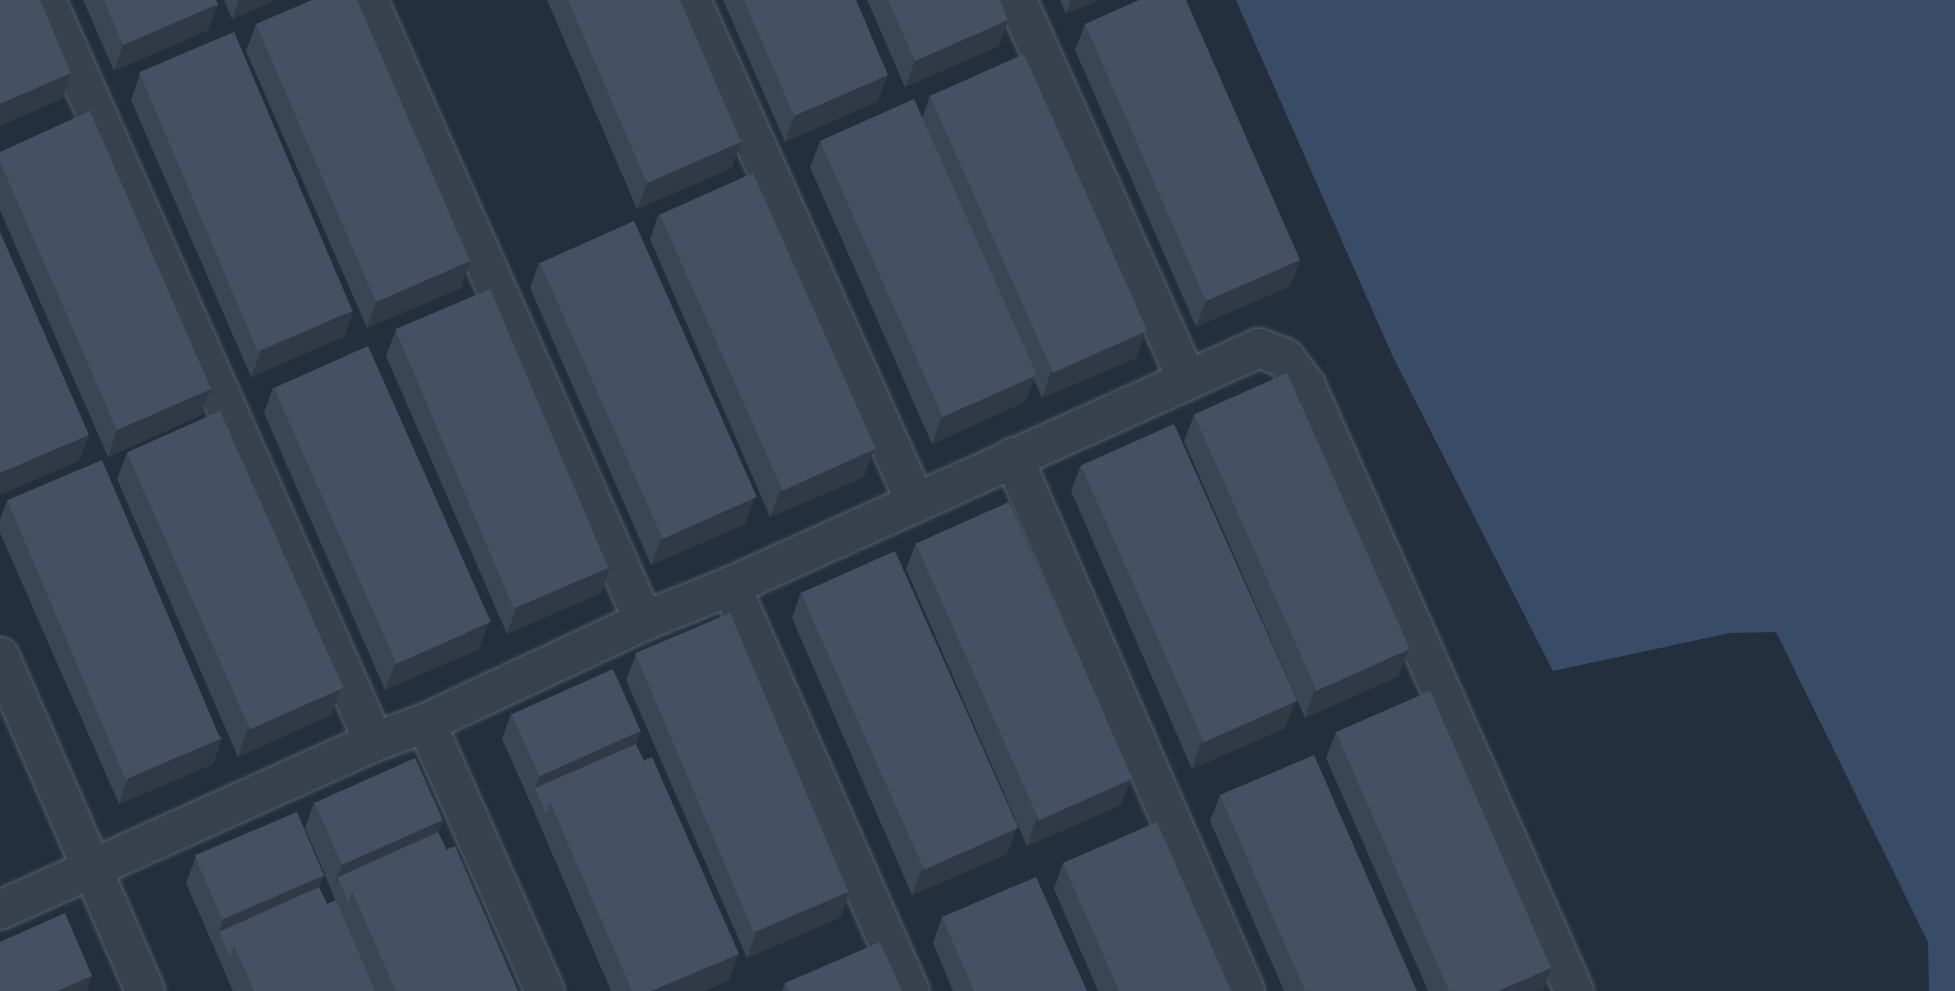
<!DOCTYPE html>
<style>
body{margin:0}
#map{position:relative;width:1955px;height:991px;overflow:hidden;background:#242f3e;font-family:"DM Sans",sans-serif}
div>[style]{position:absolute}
.water>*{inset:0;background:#394c67}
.roads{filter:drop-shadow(0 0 2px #565f6c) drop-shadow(0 0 2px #565f6c)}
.minor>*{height:38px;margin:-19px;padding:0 19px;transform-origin:19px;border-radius:19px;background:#38414e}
.wall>*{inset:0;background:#3b4654}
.shaded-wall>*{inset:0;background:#303945}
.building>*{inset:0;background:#455162;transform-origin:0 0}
span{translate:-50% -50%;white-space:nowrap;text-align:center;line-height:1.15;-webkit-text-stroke:5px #1d2633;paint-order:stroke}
</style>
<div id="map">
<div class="water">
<i style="clip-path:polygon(1236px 0,1955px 0,1955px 991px,1929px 991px,1928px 942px,1776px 632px,1730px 633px,1553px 671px,1393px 357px)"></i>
</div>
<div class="roads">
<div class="minor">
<i style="left:46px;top:0;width:811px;rotate:66.15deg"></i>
<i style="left:368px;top:0;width:680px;rotate:66.04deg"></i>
<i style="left:691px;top:0;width:549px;rotate:65.91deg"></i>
<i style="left:1017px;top:0;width:416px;rotate:65.9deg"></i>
<i style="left:1013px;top:457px;width:582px;rotate:66.52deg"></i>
<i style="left:731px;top:586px;width:443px;rotate:66.2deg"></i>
<i style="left:0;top:657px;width:364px;rotate:66.5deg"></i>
<i style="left:426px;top:723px;width:293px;rotate:66.1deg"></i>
<i style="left:0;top:910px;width:410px;rotate:-24.2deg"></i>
<i style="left:374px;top:742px;width:55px;rotate:-20.1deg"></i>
<i style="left:426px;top:723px;width:241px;rotate:-25.1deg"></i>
<i style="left:644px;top:621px;width:94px;rotate:-21.9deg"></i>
<i style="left:731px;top:586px;width:579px;rotate:-24.26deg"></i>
<i style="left:1259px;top:348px;width:28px;rotate:21deg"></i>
<i style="left:1285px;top:358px;width:35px;rotate:53deg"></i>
<i style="left:1306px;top:386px;width:662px;rotate:66.11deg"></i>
</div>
</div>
<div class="wall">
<i style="clip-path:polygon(83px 0,216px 0,218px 4px,208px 30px,114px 71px)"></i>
<i style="clip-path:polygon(224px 0,276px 0,232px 19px)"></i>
<i style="clip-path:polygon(547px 0,680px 0,732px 168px,637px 209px)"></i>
<i style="clip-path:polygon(723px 0,856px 0,878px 101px,785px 142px)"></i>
<i style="clip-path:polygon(867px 0,1000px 0,1008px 20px,999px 46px,905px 87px)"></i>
<i style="clip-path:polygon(1060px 0,1099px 0,1066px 14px)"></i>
<i style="clip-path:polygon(256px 24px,461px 288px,367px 328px,246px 51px)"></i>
<i style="clip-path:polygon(1085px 24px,1300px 260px,1290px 286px,1196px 327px,1075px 50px)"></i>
<i style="clip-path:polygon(140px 74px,345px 336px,251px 377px,131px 100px)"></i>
<i style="clip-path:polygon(930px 95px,1145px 332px,1136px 358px,1042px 398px,1034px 380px,1025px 402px,932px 444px,810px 167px,820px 141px,922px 118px)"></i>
<i style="clip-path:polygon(0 152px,211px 389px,201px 415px,108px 457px,0 210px)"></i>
<i style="clip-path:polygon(659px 213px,864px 477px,770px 517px,650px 239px)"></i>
<i style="clip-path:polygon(539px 262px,745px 524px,651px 565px,530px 288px)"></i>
<i style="clip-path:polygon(396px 330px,601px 593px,507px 634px,386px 356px)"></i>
<i style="clip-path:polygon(273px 387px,479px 649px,385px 690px,264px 413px)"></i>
<i style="clip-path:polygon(1194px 415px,1399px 676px,1305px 718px,1184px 441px)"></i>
<i style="clip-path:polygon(127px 453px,341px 689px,331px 715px,238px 757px,117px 479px)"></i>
<i style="clip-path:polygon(1081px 465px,1295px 702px,1285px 728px,1192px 769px,1071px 491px)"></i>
<i style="clip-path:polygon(7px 501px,222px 738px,213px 764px,119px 804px,0 533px,0 520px)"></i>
<i style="clip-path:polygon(916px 543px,1121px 805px,1027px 846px,906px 569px)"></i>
<i style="clip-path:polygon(801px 592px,1007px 854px,912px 895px,792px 618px)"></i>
<i style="clip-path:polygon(636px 654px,841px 917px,747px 958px,626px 680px)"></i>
<i style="clip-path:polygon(511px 713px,636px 744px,729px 980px,704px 991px,611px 991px,530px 802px,502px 739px)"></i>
<i style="clip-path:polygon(1336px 732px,1543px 991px,1428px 991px,1326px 758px)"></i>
<i style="clip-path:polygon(1220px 795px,1417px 991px,1284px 991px,1210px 821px)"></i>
<i style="clip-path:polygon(314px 802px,443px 820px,438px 832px,518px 991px,233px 991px,186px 883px,196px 857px,324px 875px,319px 887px,327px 904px,341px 913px,305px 828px)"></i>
<i style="clip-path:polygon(1063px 863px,1231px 991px,1098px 991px,1054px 889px)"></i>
<i style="clip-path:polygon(942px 917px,1087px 991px,953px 991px,933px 943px)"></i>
<i style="clip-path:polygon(785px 983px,902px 991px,782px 991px)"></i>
</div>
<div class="shaded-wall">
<i style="clip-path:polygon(239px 0,276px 0,232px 19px)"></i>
<i style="clip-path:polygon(1071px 0,1099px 0,1066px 14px)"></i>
<i style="clip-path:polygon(218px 4px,208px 30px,114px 71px,123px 45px)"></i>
<i style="clip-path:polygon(1008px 20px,999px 46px,905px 87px,915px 61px)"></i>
<i style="clip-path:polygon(71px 73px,62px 99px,0 126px,0 104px)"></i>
<i style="clip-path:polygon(888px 75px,878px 101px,785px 142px,794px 116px)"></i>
<i style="clip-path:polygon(741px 142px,732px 168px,637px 209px,647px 183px)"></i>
<i style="clip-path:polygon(1300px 260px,1290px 286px,1196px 327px,1206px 301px)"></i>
<i style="clip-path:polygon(470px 261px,461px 288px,367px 328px,376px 302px)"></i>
<i style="clip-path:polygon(354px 310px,345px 336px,251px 377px,261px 351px)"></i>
<i style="clip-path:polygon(1145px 332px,1136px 358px,1042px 398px,1051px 372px)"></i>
<i style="clip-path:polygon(1035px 376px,1025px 402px,932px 444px,941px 418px)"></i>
<i style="clip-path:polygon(211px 389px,201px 415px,108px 457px,117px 430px)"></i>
<i style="clip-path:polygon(89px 435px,79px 461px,0 495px,0 473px)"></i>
<i style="clip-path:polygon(874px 450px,864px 477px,770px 517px,780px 491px)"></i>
<i style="clip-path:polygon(755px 498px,745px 524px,651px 565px,661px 539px)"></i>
<i style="clip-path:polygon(610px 567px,601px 593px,507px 634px,516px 608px)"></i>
<i style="clip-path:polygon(489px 623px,479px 649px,385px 690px,395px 664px)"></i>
<i style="clip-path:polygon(1408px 650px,1399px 676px,1305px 718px,1314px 692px)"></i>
<i style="clip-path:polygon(341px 689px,331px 715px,238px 757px,247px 730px)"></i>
<i style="clip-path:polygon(1295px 702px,1285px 728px,1192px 769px,1201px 743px)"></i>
<i style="clip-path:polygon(641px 731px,631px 758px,535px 788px,540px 776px)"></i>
<i style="clip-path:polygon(222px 738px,213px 764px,119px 804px,128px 778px)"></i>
<i style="clip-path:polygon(1131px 779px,1121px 805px,1027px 846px,1036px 819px)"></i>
<i style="clip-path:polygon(443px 820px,433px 846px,338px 877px,332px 891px,342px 865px)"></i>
<i style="clip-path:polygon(1017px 828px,1007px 854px,912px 895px,922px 869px)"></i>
<i style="clip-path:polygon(324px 875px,314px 901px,219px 932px,213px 946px,223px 920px)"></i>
<i style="clip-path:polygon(850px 891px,841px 917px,747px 958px,756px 932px)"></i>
<i style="clip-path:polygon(739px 954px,729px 980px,704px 991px,651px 991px)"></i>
<i style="clip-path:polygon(1551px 968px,1543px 991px,1498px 991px)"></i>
<i style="clip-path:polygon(92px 976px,87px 991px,57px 991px)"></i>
</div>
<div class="building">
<i style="clip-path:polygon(0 0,40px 0,71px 73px,0 104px)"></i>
<i style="clip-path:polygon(104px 0,216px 0,218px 4px,123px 45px)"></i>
<i style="clip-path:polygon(312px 0,357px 0,470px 261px,376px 302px,256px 24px)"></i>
<i style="clip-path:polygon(568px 0,680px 0,741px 142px,647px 183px)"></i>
<i style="clip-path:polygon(744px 0,856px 0,888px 75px,794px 116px)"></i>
<i style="clip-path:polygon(888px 0,1000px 0,1008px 20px,915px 61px)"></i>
<i style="clip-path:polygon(1139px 0,1186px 0,1300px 260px,1206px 301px,1085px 24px)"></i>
<i style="left:234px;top:32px;width:303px;height:103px;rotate:67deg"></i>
<i style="left:1024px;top:54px;width:303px;height:103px;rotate:66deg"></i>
<i style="left:914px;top:99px;width:302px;height:103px;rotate:66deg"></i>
<i style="clip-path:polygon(90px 111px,211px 389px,117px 430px,0 162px,0 152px)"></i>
<i style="left:753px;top:173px;width:302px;height:102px;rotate:66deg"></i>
<i style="left:634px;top:221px;width:302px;height:103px;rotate:66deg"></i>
<i style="clip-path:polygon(0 232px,89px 435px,0 473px)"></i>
<i style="left:490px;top:289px;width:303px;height:103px;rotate:67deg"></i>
<i style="left:368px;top:346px;width:302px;height:103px;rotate:66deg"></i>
<i style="left:1287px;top:373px;width:302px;height:102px;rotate:66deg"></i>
<i style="left:220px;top:411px;width:303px;height:102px;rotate:66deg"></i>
<i style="left:1174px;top:424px;width:303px;height:102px;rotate:66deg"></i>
<i style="left:102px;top:460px;width:303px;height:103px;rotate:67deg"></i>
<i style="left:1009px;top:502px;width:303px;height:102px;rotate:66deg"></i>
<i style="left:895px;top:551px;width:303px;height:103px;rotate:66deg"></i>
<i style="left:730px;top:613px;width:303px;height:103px;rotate:67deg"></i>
<i style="left:613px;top:669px;width:68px;height:111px;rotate:66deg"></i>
<i style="clip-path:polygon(1430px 691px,1551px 968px,1498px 991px,1449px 991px,1336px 732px)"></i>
<i style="clip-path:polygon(636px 744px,644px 761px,550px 802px,546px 814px,535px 788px)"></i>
<i style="clip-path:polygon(1314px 755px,1417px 991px,1305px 991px,1220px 795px)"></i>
<i style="clip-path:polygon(652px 757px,739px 954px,651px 991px,632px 991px,550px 802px)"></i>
<i style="left:415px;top:758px;width:68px;height:110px;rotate:66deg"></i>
<i style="left:297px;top:812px;width:69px;height:111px;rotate:67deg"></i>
<i style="clip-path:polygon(1157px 822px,1231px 991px,1119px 991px,1063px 863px)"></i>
<i style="clip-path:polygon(438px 832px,446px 850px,352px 891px,348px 903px,338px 877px)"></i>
<i style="clip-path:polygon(455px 846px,518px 991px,396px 991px,352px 891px)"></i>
<i style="clip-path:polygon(1036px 877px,1087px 991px,974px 991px,942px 917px)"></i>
<i style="clip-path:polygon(319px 887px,327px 904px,234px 945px,230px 957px,219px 932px)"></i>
<i style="clip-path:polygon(336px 900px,375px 991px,254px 991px,234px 945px)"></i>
<i style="clip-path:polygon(65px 913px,92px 976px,57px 991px,0 991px,0 942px)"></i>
<i style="clip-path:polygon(880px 942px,902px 991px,789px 991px,785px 983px)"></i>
</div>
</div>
